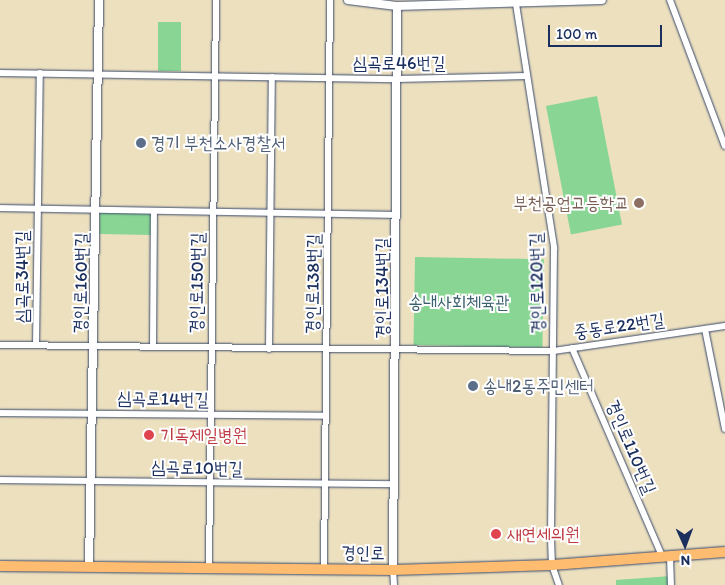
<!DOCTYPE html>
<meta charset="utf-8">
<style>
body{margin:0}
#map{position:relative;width:725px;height:585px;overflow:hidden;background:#ece0bf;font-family:Itim,"Poor Story",sans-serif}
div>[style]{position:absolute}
.green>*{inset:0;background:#89d694;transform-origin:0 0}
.roads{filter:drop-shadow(0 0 1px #3a4a6d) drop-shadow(0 0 1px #3a4a6d)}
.minor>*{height:6px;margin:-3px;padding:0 3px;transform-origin:3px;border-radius:3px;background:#fff}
.tertiary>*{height:8px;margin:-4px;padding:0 4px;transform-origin:4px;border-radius:4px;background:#fff}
.primary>*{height:10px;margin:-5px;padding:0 5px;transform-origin:5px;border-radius:5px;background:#febc70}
.dots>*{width:14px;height:14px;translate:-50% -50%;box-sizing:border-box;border:2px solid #fff;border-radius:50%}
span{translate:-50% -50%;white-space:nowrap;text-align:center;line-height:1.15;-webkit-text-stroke:4px #fff;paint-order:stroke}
.street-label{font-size:18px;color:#1b2f5e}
.service-label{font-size:18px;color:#4e5e75}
.left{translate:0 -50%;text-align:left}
.education-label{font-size:18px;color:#785e54}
.right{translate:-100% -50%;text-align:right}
.park-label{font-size:18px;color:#3c616e}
.health-label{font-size:18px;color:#be3a42}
.north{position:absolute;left:660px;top:520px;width:50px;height:50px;-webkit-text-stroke:4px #fff;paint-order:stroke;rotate:178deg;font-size:14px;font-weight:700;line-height:20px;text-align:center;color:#1b2f5e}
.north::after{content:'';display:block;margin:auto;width:18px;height:22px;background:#1b2f5e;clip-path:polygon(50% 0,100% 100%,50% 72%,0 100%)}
.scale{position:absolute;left:548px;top:25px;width:114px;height:22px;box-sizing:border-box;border:2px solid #1b2f5e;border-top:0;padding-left:6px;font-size:15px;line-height:18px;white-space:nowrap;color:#1b2f5e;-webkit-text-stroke:4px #fff;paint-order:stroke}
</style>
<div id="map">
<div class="green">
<i style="left:158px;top:22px;width:23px;height:49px"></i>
<i style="left:597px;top:96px;width:131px;height:52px;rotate:79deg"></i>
<i style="left:100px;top:212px;width:52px;height:22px;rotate:1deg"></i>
<i style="left:415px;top:257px;width:129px;height:88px;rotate:1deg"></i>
<i style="clip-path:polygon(671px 576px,671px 585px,616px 585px,616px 580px)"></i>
</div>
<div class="roads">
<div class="minor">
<i style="left:670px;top:0;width:156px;rotate:69.4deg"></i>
<i style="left:516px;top:4px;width:247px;rotate:81.1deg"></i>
<i style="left:554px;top:248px;width:290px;rotate:90.6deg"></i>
<i style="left:551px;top:538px;width:27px;rotate:88deg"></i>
<i style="left:552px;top:565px;width:21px;rotate:71deg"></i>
<i style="left:0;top:73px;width:397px;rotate:0.9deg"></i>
<i style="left:397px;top:79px;width:130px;rotate:-1.3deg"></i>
<i style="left:0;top:208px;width:397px;rotate:1deg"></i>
<i style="left:705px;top:329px;width:102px;rotate:78.7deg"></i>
<i style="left:0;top:345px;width:553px;rotate:0.62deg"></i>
<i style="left:553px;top:351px;width:174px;rotate:-8.3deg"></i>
<i style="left:36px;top:345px;width:272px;rotate:-89.2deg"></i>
<i style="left:153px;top:347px;width:136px;rotate:-89.6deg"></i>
<i style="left:572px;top:348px;width:229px;rotate:66.6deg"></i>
<i style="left:269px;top:349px;width:272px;rotate:-89.4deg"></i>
<i style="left:0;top:413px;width:326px;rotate:0.5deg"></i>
<i style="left:0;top:480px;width:394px;rotate:0.6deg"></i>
<i style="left:670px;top:557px;width:28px;rotate:88deg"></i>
<i style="left:209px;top:567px;width:567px;rotate:-89.29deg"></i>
<i style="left:324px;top:569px;width:569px;rotate:-89.4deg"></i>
<i style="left:393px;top:570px;width:15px;rotate:86deg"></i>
</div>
<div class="tertiary">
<i style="left:348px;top:0;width:49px;rotate:7deg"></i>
<i style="left:397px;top:6px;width:205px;rotate:-1.7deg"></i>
<i style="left:89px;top:567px;width:567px;rotate:-88.99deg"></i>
<i style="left:393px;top:570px;width:564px;rotate:-89.59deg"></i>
</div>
<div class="primary">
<i style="left:0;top:566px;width:393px;rotate:0.6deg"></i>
<i style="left:393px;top:570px;width:159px;rotate:-1.8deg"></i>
<i style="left:552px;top:565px;width:173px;rotate:-4.3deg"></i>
</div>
</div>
<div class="dots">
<i style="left:141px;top:143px;background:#5c6f8a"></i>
<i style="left:639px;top:203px;background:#8d6e63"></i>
<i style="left:473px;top:386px;background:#5c6f8a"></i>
<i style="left:149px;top:435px;background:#e0444e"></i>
<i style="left:496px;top:534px;background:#e0444e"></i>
</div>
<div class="street-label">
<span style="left:399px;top:63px">심곡로46번길</span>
<span style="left:22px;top:277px;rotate:-90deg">심곡로34번길</span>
<span style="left:81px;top:283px;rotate:-89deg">경인로160번길</span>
<span style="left:197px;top:283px;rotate:-89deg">경인로150번길</span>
<span style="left:537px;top:283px;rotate:-91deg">경인로120번길</span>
<span style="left:313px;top:284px;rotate:-89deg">경인로138번길</span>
<span style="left:382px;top:288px;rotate:-90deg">경인로134번길</span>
<span style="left:619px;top:326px;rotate:-8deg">중동로22번길</span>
<span style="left:163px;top:399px;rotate:1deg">심곡로14번길</span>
<span style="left:631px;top:447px;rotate:67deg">경인로110번길</span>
<span style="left:197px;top:468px;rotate:1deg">심곡로10번길</span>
<span style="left:363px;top:553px;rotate:1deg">경인로</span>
</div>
<div class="service-label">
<span class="left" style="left:151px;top:143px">경기 부천소사경찰서</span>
<span class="left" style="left:483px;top:386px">송내2동주민센터</span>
</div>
<div class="education-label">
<span class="right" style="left:629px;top:203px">부천공업고등학교</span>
</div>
<div class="park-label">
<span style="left:459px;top:302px">송내사회체육관</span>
</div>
<div class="health-label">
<span class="left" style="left:160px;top:435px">기독제일병원</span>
<span class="left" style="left:507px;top:534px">새연세의원</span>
</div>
<div class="north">N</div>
<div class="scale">100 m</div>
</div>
